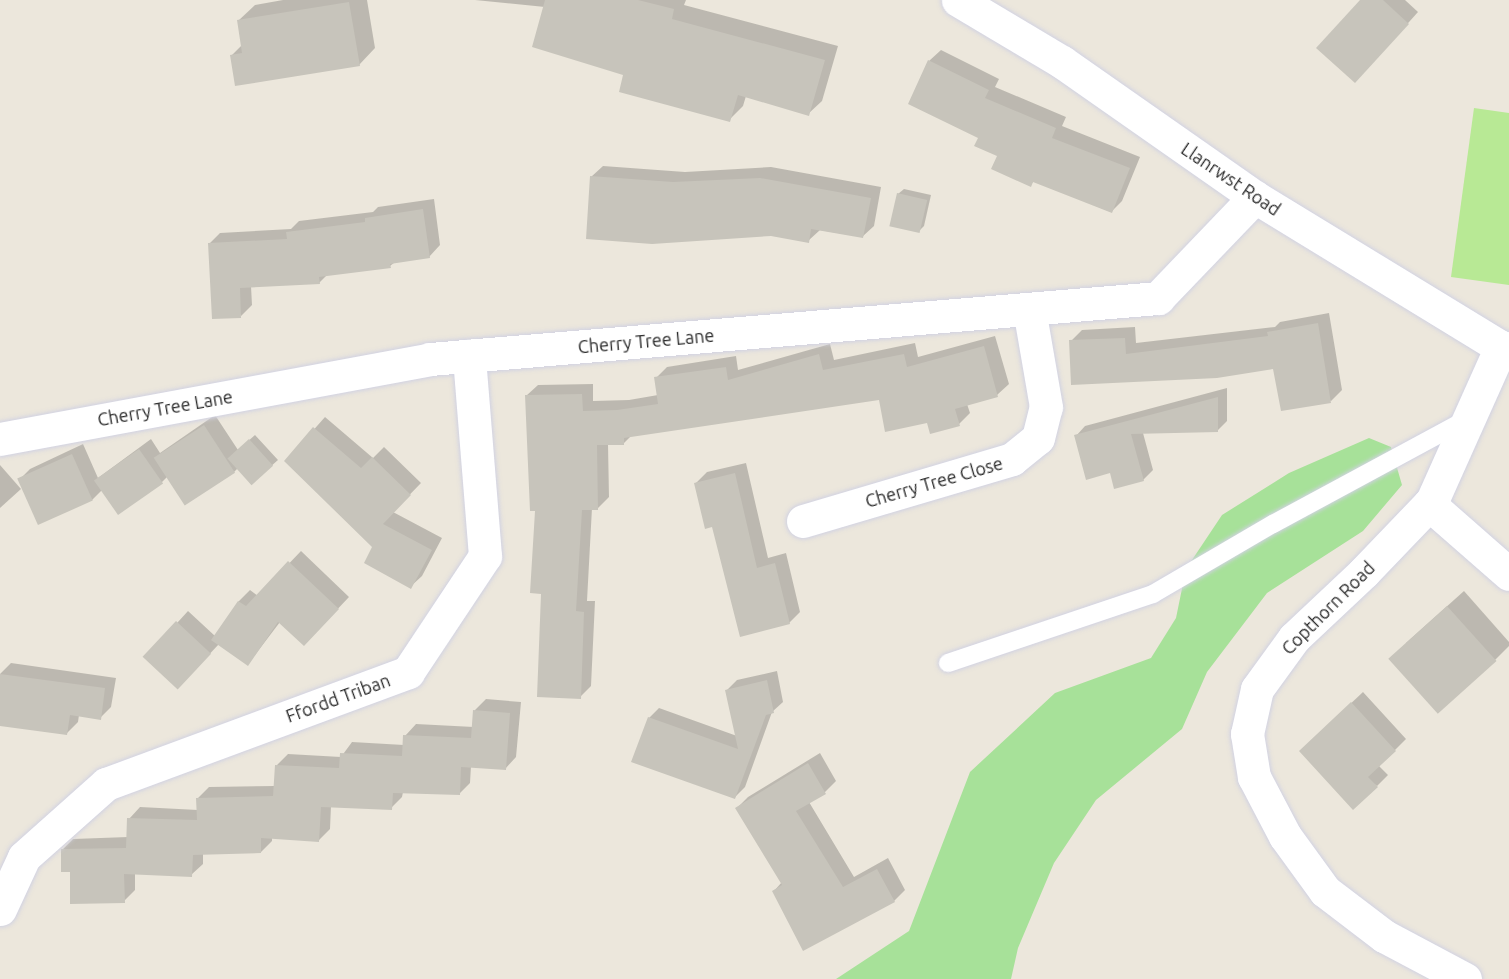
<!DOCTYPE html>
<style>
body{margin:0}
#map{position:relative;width:1509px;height:979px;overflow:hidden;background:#ece7dc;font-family:Ubuntu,sans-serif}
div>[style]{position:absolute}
.green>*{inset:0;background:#a7e199}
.pitch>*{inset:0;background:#b8e995}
.shadow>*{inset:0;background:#0003}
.building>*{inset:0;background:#c7c4bb;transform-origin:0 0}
.roads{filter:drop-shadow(0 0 2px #d1d2e2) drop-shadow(0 0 2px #d1d2e2)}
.lane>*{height:18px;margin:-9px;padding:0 9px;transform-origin:9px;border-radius:9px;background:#fff}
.street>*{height:33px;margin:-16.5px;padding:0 16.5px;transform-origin:16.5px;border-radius:16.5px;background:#fff}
.secondary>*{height:33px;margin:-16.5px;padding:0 16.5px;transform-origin:16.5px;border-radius:16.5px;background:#fff}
span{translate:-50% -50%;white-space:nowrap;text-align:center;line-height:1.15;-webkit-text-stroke:4.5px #fff;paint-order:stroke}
.street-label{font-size:18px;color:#2a2a2a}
</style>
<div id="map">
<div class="green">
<i style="clip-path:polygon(1369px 438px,1391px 447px,1402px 485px,1363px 531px,1267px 593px,1207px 672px,1182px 729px,1096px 800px,1054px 863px,1018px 948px,1011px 979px,836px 979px,909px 931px,970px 772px,1055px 693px,1151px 658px,1176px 618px,1186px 569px,1222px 515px,1289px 473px)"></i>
</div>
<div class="pitch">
<i style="clip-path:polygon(1474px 108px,1509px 113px,1509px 285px,1451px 277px)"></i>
</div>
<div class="shadow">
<i style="clip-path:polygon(283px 0,367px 0,375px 48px,359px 65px,232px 55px,242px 45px,238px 21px,255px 5px)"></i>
<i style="clip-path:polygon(475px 0,686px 0,684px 5px,838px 46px,822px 101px,808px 114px,746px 96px,743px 106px,729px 120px,625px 74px,545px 7px)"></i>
<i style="clip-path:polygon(1362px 0,1405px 0,1418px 12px,1366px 70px)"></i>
<i style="clip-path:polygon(941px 50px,999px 79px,995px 87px,1066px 117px,1062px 126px,1140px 157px,1122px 201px,1111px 212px,1034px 181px,1030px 185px,980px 137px,929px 61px)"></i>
<i style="clip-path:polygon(603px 166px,685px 172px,771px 167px,881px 187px,874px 226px,862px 237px,820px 230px,808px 241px,591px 177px)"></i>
<i style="clip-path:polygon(904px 189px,931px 195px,924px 226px,919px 231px,898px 194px)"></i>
<i style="clip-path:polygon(434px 199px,440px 245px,429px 257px,395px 262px,390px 266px,327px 275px,319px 283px,251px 286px,252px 305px,241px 316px,209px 244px,220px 233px,291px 229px,299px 221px,373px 212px,378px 207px)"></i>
<i style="clip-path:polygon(1329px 313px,1342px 390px,1331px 401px,1275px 367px,1217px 376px,1071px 341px,1082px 330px,1135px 327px,1136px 343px,1275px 327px,1280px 322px)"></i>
<i style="clip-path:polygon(995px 336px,1009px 384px,997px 395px,967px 404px,970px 413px,959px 424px,928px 421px,880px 398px,631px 436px,624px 443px,608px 444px,609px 497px,598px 508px,592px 508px,587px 601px,595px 601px,591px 686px,580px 697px,542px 592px,526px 396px,538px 385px,593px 384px,593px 401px,629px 400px,658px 395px,656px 378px,667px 367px,736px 356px,738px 370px,830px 344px,834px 360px,915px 343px,918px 357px)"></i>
<i style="clip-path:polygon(1227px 388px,1227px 421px,1217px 431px,1143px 433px,1153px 470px,1143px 480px,1111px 471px,1076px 436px,1085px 426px)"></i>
<i style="clip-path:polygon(215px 415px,238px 450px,255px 435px,278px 460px,251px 484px,238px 468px,234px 472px,168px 476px,162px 482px,102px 490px,92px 500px,19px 480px,30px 469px,83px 444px,98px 478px,151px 439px,160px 453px)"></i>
<i style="clip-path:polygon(325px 417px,373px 458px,384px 447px,421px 483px,393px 512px,442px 538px,422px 576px,410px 587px,374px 546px,286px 461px)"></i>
<i style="clip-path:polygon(746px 463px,768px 558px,786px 553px,800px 612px,789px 623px,713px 525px,696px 483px,707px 472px)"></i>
<i style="clip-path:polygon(0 465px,21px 489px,0 508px)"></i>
<i style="clip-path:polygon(301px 551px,349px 597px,315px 633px,280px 622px,248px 664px,219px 644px,189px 676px,146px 657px,188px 611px,215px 636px,239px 601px,250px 590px,258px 596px)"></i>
<i style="clip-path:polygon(1464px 591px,1509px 642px,1509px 646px,1495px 660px,1406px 643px)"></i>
<i style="clip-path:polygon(11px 663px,116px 678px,111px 707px,100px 718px,79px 715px,78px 722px,67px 733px,0 724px,0 674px)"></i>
<i style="clip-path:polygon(777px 671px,783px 702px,772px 712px,745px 787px,735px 797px,649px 718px,659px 708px,737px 736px,727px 690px,737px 680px)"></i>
<i style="clip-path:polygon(1363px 692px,1406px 739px,1379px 766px,1388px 775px,1377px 786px,1312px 740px)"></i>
<i style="clip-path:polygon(486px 699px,521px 702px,516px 757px,505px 769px,471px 766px,470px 783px,459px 794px,403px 792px,402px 797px,391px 808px,331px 806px,330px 829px,319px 840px,272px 837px,272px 841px,261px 852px,203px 853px,203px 864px,191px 875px,135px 873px,135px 890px,124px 901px,71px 871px,62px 850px,73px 839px,128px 837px,129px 819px,140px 807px,198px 810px,198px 798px,209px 787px,275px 786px,277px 765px,288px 754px,341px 757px,352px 742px,404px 745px,405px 736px,416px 724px,474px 727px,475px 710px)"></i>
<i style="clip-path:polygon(820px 753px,836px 781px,825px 792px,809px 802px,854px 877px,888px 858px,905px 890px,894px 901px,774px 891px,782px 882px,737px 808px,748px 797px)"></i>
</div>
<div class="building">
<i style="clip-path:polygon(545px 0,638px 0,674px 9px,672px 19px,825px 60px,809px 116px,738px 95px,730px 122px,619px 92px,623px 75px,532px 47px)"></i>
<i style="clip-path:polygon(1360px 0,1383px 0,1409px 24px,1355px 83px,1316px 48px)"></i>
<i style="clip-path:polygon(349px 2px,360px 66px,235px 86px,230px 55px,242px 53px,237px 20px)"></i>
<i style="clip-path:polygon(928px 60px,989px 90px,985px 98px,1056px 128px,1052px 138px,1130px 168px,1112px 213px,1033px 182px,1031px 187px,991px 169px,997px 156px,974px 146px,978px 138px,908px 104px)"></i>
<i style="clip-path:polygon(590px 176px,673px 182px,760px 178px,871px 198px,863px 238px,811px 229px,809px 243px,771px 236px,652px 244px,586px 239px)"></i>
<i style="left:897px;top:193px;width:31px;height:34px;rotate:13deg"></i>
<i style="clip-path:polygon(423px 209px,430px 258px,390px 264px,391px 268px,319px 277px,320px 284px,240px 288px,241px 318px,212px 319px,208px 243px,287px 239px,286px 232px,365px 222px,365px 218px)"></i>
<i style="clip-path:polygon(1318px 323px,1331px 403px,1281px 411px,1273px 369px,1217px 378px,1071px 385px,1069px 340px,1125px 338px,1126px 354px,1268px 336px,1267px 332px)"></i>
<i style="clip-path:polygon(984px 346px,998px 397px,955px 409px,960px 426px,930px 434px,927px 423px,885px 432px,879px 400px,624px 438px,624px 445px,597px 445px,598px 510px,582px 510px,576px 611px,584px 612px,581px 699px,537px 697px,541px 594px,530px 593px,535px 511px,530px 511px,525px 395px,582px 394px,583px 411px,617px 410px,658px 404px,654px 377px,726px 367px,728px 380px,819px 354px,823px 370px,904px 354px,907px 367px)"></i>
<i style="clip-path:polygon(1218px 397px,1218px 432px,1131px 434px,1144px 481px,1114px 489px,1110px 473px,1086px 480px,1074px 435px)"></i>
<i style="left:204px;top:425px;width:57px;height:60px;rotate:57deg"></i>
<i style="clip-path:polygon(313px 427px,361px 468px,372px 457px,411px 495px,383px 524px,432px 550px,411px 589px,364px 563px,372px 547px,284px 461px)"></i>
<i style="left:249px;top:439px;width:36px;height:29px;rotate:48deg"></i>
<i style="left:139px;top:449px;width:42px;height:55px;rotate:55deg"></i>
<i style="left:72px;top:454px;width:51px;height:60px;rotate:66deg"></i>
<i style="clip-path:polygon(735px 473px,757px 568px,775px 563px,790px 624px,740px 637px,712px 527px,705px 529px,694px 483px)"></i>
<i style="clip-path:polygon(288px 561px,339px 609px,304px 646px,278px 622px,248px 666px,211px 640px,238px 601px,246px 606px)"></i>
<i style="left:1447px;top:606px;width:74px;height:79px;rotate:48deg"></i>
<i style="left:176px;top:621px;width:48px;height:49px;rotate:43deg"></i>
<i style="clip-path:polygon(0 674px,105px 688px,101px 720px,70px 715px,67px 735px,0 726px)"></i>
<i style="clip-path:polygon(767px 680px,774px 713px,766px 715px,735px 799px,631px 762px,648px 717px,738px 749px,725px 690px)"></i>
<i style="clip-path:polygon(1351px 702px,1396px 751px,1368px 777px,1378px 787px,1353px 810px,1299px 751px)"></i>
<i style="clip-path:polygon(473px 710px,510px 713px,506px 770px,461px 767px,460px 795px,393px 793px,392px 810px,321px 807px,319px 842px,261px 838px,261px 853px,193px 855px,192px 877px,124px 874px,125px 903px,70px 904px,70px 872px,61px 872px,61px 849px,126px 848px,127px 818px,197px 820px,196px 798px,273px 796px,275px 765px,339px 768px,340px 753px,402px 756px,403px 735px,471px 738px)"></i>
<i style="clip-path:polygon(808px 763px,826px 794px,796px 811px,843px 887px,877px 869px,895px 902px,803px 951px,772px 891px,782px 885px,735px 808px)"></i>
</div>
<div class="roads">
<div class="lane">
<i style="left:948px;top:663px;width:216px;rotate:-18.6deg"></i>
<i style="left:1153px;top:594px;width:139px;rotate:-30.3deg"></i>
<i style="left:1273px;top:524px;width:218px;rotate:-28.4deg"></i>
</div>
<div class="street">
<i style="left:0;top:439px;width:437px;rotate:-10.5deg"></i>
<i style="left:430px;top:359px;width:731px;rotate:-4.79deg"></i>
<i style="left:1158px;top:298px;width:140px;rotate:-46.2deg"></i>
<i style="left:1429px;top:504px;width:106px;rotate:41.2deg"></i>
<i style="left:803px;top:521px;width:218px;rotate:-16.5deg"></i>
<i style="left:1012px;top:459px;width:33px;rotate:-39deg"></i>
<i style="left:1038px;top:438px;width:32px;rotate:-76deg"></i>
<i style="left:1046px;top:407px;width:99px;rotate:-99.8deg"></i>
<i style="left:0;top:909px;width:57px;rotate:-65.2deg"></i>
<i style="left:24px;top:857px;width:110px;rotate:-41.7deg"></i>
<i style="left:106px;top:784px;width:322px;rotate:-20.3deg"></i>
<i style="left:408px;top:672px;width:139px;rotate:-56.4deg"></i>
<i style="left:485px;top:556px;width:201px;rotate:-94.6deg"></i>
<i style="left:1465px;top:979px;width:92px;rotate:-152deg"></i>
<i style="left:1384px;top:936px;width:74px;rotate:-142.7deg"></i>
<i style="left:1325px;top:891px;width:68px;rotate:-126deg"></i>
<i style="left:1285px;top:836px;width:67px;rotate:-117.7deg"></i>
<i style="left:1254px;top:777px;width:44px;rotate:-99.2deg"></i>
<i style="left:1247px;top:734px;width:46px;rotate:-77.5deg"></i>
<i style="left:1257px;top:689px;width:63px;rotate:-54deg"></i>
<i style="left:1294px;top:638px;width:96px;rotate:-43.3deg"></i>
<i style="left:1364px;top:572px;width:98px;rotate:-46.2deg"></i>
<i style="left:1432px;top:501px;width:169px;rotate:-65.9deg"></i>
</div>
<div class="secondary">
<i style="left:958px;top:0;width:121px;rotate:30.8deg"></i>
<i style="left:1062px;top:62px;width:236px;rotate:35deg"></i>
<i style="left:1255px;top:197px;width:288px;rotate:31.4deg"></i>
<i style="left:1501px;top:347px;width:8px;rotate:14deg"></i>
</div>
</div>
<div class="street-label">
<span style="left:1231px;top:179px;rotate:34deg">Llanrwst Road</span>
<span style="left:646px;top:341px;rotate:-5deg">Cherry Tree Lane</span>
<span style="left:165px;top:408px;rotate:-10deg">Cherry Tree Lane</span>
<span style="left:934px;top:482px;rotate:-16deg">Cherry Tree Close</span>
<span style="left:1328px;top:608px;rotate:-45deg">Copthorn Road</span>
<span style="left:338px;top:698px;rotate:-20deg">Ffordd Triban</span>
</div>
</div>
